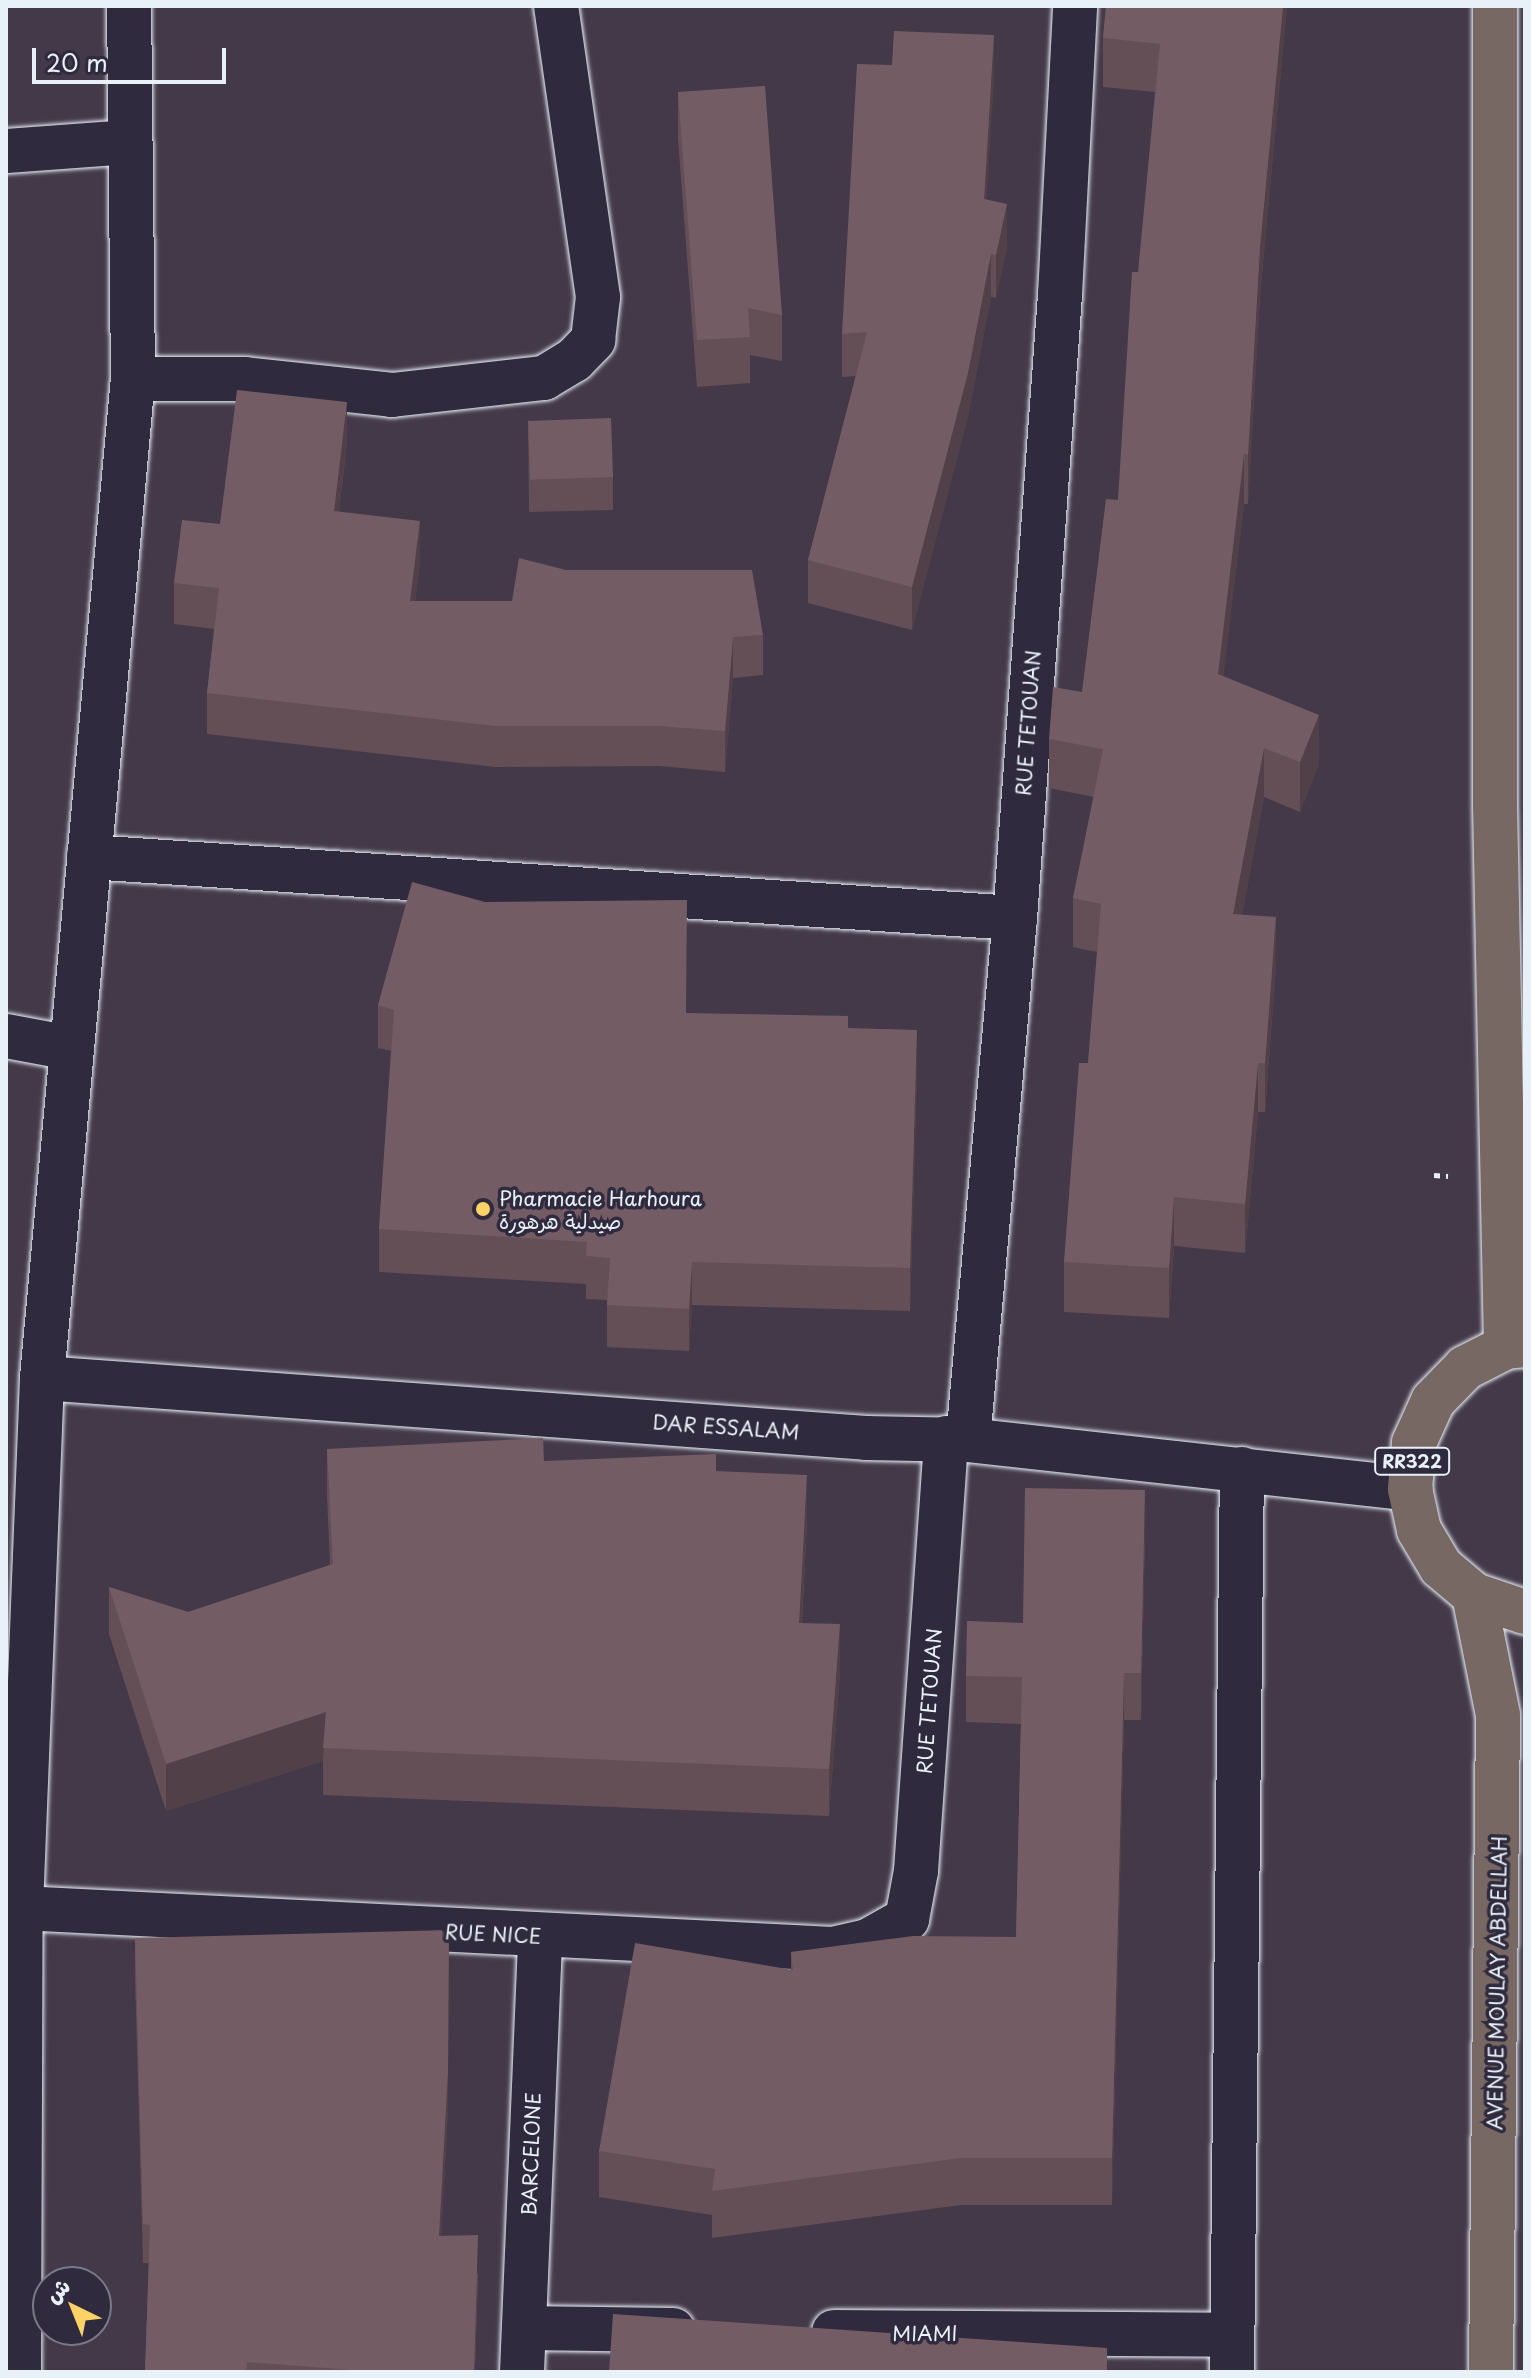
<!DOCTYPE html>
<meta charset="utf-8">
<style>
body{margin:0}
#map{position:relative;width:1531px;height:2378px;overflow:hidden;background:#443949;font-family:"Playpen Sans","Playpen Sans Arabic",sans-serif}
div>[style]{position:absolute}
.path>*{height:5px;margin-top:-2.5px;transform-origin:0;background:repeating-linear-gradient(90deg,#e8f1f8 0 6px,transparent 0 12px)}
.roads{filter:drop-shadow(0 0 2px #e8f1f8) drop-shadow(0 0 2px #e8f1f8)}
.street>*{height:44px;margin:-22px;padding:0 22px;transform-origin:22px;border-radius:22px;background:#2f2a3d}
.primary>*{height:44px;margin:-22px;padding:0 22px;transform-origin:22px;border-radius:22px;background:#776864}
.wall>*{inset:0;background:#644f57}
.shaded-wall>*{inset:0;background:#514047}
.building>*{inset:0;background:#745c65;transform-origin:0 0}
.dots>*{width:22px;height:22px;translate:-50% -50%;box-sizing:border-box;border:4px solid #2f2a3d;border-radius:50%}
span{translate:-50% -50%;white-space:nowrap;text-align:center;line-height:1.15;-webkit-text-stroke:7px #2f2a3d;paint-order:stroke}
.shield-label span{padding:2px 6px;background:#2f2a3d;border:2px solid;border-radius:6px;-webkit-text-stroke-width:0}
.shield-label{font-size:18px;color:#e8f1f8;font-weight:700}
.street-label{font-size:20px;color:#e8f1f8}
.poi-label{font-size:20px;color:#e8f1f8}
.left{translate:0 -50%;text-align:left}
.frame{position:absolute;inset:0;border:8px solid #e8f1f8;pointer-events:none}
.north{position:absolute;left:32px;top:2266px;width:80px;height:80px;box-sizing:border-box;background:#2f2a3d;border:2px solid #797a88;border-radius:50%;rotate:317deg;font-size:22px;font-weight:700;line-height:32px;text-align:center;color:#e8f1f8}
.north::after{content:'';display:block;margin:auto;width:28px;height:36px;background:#ffd166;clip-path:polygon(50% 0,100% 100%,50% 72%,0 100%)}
.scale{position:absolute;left:32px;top:48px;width:194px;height:36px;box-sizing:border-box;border:4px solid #e8f1f8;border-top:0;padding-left:10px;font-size:24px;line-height:28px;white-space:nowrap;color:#e8f1f8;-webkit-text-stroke:6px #2f2a3d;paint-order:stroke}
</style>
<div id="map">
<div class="path">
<i style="left:1434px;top:1175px;width:14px;rotate:4deg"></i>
</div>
<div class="roads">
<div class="street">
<i style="left:6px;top:151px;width:122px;rotate:-4.2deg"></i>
<i style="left:133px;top:379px;width:112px"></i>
<i style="left:245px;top:379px;width:148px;rotate:6.2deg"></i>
<i style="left:392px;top:395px;width:153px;rotate:-6.4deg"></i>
<i style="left:544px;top:378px;width:35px;rotate:-31deg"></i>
<i style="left:574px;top:360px;width:28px;rotate:-46deg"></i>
<i style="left:593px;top:340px;width:43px;rotate:-83.4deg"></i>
<i style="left:598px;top:297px;width:294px;rotate:-98.2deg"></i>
<i style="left:89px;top:857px;width:928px;rotate:3.77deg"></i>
<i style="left:6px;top:1036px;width:66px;rotate:10.5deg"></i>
<i style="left:42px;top:1378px;width:826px;rotate:4.16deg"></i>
<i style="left:866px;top:1438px;width:102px;rotate:1.1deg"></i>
<i style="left:968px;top:1440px;width:445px;rotate:6.3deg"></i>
<i style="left:968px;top:1440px;width:524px;rotate:-84.86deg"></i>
<i style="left:1015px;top:918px;width:625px;rotate:-85.87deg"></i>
<i style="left:1060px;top:295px;width:289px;rotate:-87deg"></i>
<i style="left:21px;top:1908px;width:813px;rotate:2.89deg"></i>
<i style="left:833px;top:1949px;width:36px;rotate:-13deg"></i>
<i style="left:868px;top:1941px;width:45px;rotate:-29.4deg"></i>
<i style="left:907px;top:1919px;width:49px;rotate:-79.4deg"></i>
<i style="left:916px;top:1871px;width:434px;rotate:-86deg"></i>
<i style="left:524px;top:2328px;width:149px;rotate:0.8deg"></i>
<i style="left:834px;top:2332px;width:397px;rotate:0.4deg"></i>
<i style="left:19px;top:2372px;width:464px;rotate:-89.8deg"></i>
<i style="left:21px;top:1908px;width:530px;rotate:-87.73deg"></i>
<i style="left:42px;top:1378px;width:1003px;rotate:-84.8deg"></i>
<i style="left:133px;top:379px;width:373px;rotate:-90.6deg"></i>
<i style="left:522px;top:2372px;width:435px;rotate:-87.6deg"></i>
<i style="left:1232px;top:2372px;width:903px;rotate:-89.37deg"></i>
</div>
<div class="primary">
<i style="left:1495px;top:6px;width:799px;rotate:90deg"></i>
<i style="left:1495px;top:805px;width:542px;rotate:88.84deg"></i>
<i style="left:1525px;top:1345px;width:19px;rotate:174deg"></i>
<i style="left:1506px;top:1347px;width:46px;rotate:152.9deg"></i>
<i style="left:1465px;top:1368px;width:46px;rotate:134.1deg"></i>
<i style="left:1433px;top:1401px;width:46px;rotate:114.3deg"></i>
<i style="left:1414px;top:1443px;width:46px;rotate:95deg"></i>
<i style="left:1410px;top:1489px;width:42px;rotate:77.6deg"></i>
<i style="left:1419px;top:1530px;width:43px;rotate:59.3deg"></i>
<i style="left:1441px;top:1567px;width:43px;rotate:40.3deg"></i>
<i style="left:1474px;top:1595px;width:54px;rotate:18.4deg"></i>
<i style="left:1474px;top:1595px;width:122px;rotate:78.7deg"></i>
<i style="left:1498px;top:1715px;width:657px;rotate:90.61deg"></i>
</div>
</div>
<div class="wall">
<i style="clip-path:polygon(1106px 6px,1287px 6px,1260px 295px,1248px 504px,1244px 504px,1223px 676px,1319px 764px,1300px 812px,1264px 797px,1242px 915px,1276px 966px,1265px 1112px,1258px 1112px,1245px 1253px,1174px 1246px,1169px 1318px,1064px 1312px,1064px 1262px,1088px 1063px,1097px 952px,1073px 947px,1073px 898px,1094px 797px,1049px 788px,1049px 739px,1082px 692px,1118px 500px,1155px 92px,1103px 87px,1103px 38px)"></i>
<i style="clip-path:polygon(994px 78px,986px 199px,1007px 247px,996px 298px,991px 297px,968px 416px,912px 630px,808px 603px,808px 560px,856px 376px,842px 377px,842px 334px)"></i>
<i style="clip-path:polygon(678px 92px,782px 315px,782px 361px,750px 355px,750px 383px,697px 387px,678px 139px)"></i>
<i style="clip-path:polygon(528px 420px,613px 477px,613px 510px,529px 512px)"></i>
<i style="clip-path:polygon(347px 443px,339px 511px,420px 562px,415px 601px,763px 635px,763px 675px,733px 678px,725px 772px,659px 766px,495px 767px,207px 734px,207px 693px,214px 629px,174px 624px,174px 583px,220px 524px)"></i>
<i style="clip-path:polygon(378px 1005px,686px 1013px,848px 1028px,917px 1073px,910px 1311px,692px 1305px,689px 1351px,607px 1347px,607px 1300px,586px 1299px,586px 1284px,379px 1272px,379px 1229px,391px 1051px,378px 1048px)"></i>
<i style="clip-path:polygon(327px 1449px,716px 1471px,807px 1522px,802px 1623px,840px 1671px,829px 1816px,323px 1795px,323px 1761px,166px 1811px,109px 1634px,109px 1587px,188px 1612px,330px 1565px,327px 1496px)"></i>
<i style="clip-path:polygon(1145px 1536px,1141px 1720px,1124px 1720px,1112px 2205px,961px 2205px,712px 2238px,712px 2215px,599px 2197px,599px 2151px,791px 1969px,791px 1952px,1016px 1937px,1021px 1724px,966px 1722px,966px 1676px,1023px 1623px)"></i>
<i style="clip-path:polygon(135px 1938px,448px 2110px,441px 2236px,478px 2274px,475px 2372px,145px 2372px,149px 2263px,143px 2263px,135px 1976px)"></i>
</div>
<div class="shaded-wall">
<i style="clip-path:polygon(1283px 6px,1287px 6px,1260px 295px,1248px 504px,1248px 455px,1260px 246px)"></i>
<i style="clip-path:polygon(994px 35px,994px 78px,984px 242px,984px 199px)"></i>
<i style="clip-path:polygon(1007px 204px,1007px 247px,996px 298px,996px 255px)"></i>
<i style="clip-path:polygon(991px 254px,991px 297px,968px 416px,912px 630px,912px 587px)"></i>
<i style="clip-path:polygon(347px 402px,347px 443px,334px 552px,334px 511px)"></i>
<i style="clip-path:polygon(1244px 454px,1244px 504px,1218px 723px,1218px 674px)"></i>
<i style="clip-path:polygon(420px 521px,420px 562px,410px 641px,410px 601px)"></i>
<i style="clip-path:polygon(733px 637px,733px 678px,725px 772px,725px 731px)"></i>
<i style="clip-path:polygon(1319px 715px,1319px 764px,1300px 812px,1300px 762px)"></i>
<i style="clip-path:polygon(1264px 748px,1264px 797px,1233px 964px,1233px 914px)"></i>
<i style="clip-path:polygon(1276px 917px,1276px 966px,1265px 1112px,1265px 1063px)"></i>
<i style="clip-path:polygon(917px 1030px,917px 1073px,910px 1311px,910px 1268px)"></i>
<i style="clip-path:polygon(1258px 1063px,1258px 1112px,1245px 1253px,1245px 1204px)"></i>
<i style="clip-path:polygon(1174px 1197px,1174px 1246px,1169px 1318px,1169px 1268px)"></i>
<i style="clip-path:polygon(692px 1262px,692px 1305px,689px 1351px,689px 1309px)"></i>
<i style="clip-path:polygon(807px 1475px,807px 1522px,799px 1670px,799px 1623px)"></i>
<i style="clip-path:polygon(1145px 1490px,1145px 1536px,1141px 1720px,1141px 1673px)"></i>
<i style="clip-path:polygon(840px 1624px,840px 1671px,829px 1816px,829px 1769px)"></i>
<i style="clip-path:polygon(1124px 1673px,1124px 1720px,1112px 2205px,1112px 2158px)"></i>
<i style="clip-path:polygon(326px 1712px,323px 1761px,166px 1811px,166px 1764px)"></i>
<i style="clip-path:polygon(449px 1930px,448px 2110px,439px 2274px,439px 2236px)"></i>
<i style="clip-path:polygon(478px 2235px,475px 2372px,474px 2372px)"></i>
</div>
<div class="building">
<i style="clip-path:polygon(1106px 6px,1283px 6px,1260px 246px,1248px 455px,1244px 454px,1218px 674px,1319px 715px,1300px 762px,1264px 748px,1233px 914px,1276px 917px,1265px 1063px,1258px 1063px,1245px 1204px,1174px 1197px,1169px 1268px,1064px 1262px,1079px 1063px,1088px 1063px,1101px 904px,1073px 898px,1103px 749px,1049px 739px,1053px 687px,1082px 692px,1106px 499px,1118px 500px,1132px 272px,1138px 272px,1160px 44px,1103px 38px)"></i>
<i style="clip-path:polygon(894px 31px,994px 35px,984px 199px,1007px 204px,996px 255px,991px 254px,968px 373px,912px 587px,808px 560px,867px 332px,842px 334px,857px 64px,892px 65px)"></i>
<i style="clip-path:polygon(765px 86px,782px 315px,748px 308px,750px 337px,697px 340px,678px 92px)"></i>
<i style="clip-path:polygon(237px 390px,347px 402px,334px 511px,420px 521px,410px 601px,512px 601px,519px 558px,566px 570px,752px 570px,763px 635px,733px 637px,725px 731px,659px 726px,495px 726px,207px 693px,219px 588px,174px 583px,182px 520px,220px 524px)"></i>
<i style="left:611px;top:418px;width:59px;height:83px;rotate:88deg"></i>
<i style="clip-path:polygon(412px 882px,485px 902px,687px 900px,686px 1013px,848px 1016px,848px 1028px,917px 1030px,910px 1268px,692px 1262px,689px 1309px,607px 1305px,610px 1258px,586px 1256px,587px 1242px,379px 1229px,394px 1010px,378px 1005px)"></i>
<i style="clip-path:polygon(543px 1438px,544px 1461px,716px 1454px,716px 1471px,807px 1475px,799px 1623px,840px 1624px,829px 1769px,323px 1748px,326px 1712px,166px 1764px,109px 1587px,188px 1612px,333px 1564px,327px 1449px)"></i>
<i style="clip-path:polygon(1025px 1488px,1145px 1490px,1141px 1673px,1124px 1673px,1112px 2158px,961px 2158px,712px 2191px,715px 2169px,599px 2151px,635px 1943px,793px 1970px,791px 1952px,913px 1936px,1016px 1937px,1022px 1677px,966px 1676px,967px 1621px,1023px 1623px)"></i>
<i style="clip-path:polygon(449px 1930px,448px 2072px,439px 2236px,478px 2235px,474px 2372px,378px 2372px,247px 2362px,246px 2372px,145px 2372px,150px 2225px,143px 2224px,135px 1938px)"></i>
<i style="clip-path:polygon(613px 2314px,1107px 2348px,1107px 2372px,609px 2372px)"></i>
</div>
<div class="dots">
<i style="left:483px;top:1209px;background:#ffd166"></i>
</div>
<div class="shield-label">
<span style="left:1412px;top:1461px">RR322</span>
</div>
<div class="street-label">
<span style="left:1028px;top:723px;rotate:-86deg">RUE TETOUAN</span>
<span style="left:726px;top:1427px;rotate:4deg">DAR ESSALAM</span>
<span style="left:929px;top:1701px;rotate:-86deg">RUE TETOUAN</span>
<span style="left:493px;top:1934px;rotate:3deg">RUE NICE</span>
<span style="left:1497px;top:1983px;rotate:-89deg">AVENUE MOULAY ABDELLAH</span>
<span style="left:531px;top:2154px;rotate:-88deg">BARCELONE</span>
<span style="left:925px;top:2333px">MIAMI</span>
</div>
<div class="poi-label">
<span class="left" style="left:499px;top:1210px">Pharmacie Harhoura<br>صيدلية هرهورة</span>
</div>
<div class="frame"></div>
<div class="north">ش</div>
<div class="scale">20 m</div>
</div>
